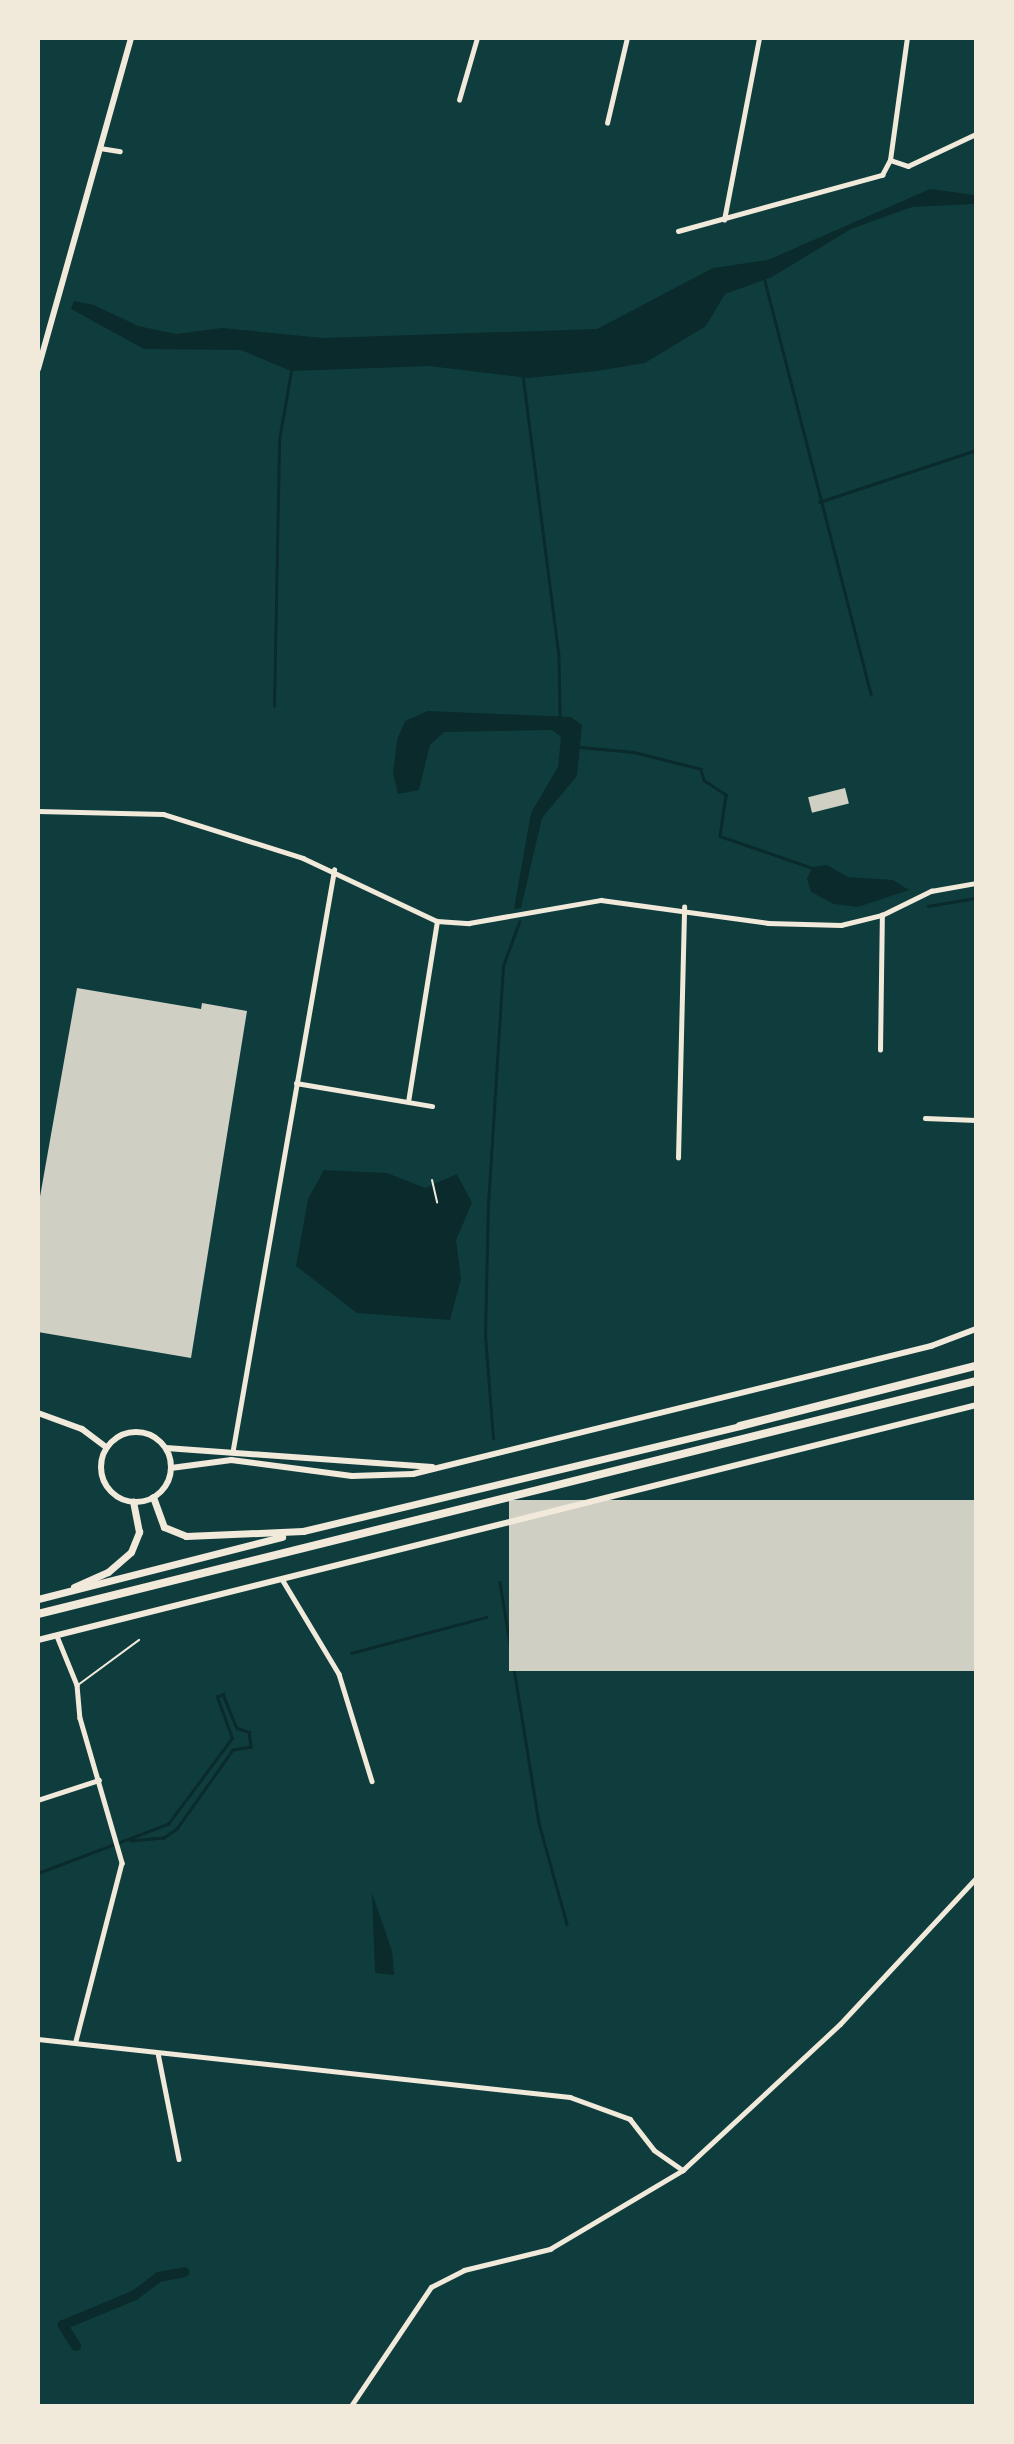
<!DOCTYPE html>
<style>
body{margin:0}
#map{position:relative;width:1014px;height:2444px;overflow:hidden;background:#0f3d3e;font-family:"IBM Plex Sans",sans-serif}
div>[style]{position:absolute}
.water>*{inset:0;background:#0a2a2b}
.stream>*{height:2.5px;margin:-1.25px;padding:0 1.25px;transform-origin:1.25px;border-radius:1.25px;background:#0a2a2b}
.canal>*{height:10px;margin:-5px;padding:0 5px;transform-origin:5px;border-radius:5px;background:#0a2a2b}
.building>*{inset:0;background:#cfcfc3;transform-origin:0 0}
.path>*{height:2px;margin:-1px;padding:0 1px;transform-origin:1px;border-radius:1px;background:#f1e9da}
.service>*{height:2px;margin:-1px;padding:0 1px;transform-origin:1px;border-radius:1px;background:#f1e9da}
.minor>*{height:4.5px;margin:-2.25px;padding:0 2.25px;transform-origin:2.25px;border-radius:2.25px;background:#f1e9da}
.secondary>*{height:6px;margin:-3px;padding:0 3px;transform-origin:3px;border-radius:3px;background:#f1e9da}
.secondary>.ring{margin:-3px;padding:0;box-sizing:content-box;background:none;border:6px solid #f1e9da;border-radius:50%}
.trunk>*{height:7px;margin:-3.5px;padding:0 3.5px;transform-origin:3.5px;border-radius:3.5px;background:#f1e9da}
.motorway>*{height:8px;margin:-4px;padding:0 4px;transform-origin:4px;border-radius:4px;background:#f1e9da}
span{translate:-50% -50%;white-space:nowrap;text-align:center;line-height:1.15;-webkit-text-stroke:7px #f1e9da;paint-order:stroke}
.frame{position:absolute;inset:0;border:40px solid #f1e9da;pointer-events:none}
</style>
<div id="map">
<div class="water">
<i style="clip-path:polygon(930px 189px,975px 195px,975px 204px,912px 207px,851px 229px,772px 277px,725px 294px,706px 326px,645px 363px,597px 371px,529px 378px,429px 366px,291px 371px,241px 350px,144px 349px,71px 309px,74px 301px,94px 305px,138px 326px,176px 334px,222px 328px,323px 338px,597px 329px,713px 268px,768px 260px)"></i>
<i style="clip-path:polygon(428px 711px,571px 717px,582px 725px,577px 776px,542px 818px,521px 908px,514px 909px,531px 813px,558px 767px,561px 737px,552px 730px,444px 732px,430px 745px,419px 790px,398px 794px,393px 774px,397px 740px,405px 721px)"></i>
<i style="clip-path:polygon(827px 865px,848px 877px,893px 880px,909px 890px,858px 907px,834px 904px,811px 892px,807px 879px,812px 867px)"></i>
<i style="clip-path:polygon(324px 1170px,387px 1173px,425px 1188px,457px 1174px,472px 1203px,456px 1240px,461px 1279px,450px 1320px,357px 1313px,296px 1266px,308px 1199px)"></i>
<i style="clip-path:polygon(372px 1893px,392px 1951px,394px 1975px,375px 1973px)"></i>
</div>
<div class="stream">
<i style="left:764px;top:277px;width:431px;rotate:75.6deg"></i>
<i style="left:523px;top:375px;width:283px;rotate:82.7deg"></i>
<i style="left:559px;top:656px;width:60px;rotate:89deg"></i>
<i style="left:819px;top:502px;width:165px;rotate:-18.3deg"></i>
<i style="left:274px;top:706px;width:266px;rotate:-88.9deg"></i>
<i style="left:279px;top:440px;width:70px;rotate:-80.1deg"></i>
<i style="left:580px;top:747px;width:54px;rotate:5.3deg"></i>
<i style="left:634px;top:752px;width:69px;rotate:14.2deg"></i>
<i style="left:701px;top:769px;width:11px;rotate:75deg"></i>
<i style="left:704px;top:780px;width:27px;rotate:34deg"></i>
<i style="left:726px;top:795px;width:41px;rotate:98.3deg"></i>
<i style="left:720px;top:836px;width:98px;rotate:19deg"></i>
<i style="left:928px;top:906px;width:49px;rotate:-9.5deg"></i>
<i style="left:493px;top:1439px;width:104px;rotate:-94.4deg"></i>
<i style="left:485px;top:1335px;width:130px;rotate:-88.7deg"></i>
<i style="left:488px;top:1205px;width:239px;rotate:-86.4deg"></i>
<i style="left:503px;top:966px;width:47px;rotate:-70deg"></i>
<i style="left:500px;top:1582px;width:244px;rotate:80.8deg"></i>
<i style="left:539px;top:1823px;width:105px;rotate:74.5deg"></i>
<i style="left:351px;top:1653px;width:140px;rotate:-14.9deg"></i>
<i style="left:38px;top:1873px;width:139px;rotate:-20.7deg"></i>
<i style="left:168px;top:1824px;width:107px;rotate:-53.3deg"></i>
<i style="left:232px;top:1738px;width:44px;rotate:-110.1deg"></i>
<i style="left:217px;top:1697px;width:7px;rotate:-27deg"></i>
<i style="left:223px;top:1694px;width:37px;rotate:68deg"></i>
<i style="left:237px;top:1728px;width:13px;rotate:18deg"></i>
<i style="left:249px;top:1732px;width:15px;rotate:82deg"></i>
<i style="left:251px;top:1747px;width:18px;rotate:171deg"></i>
<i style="left:233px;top:1750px;width:97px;rotate:125.3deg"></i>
<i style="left:177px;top:1829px;width:16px;rotate:145deg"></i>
<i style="left:164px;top:1838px;width:33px;rotate:175deg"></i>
</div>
<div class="canal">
<i style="left:76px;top:2346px;width:25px;rotate:-122deg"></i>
<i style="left:63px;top:2325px;width:78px;rotate:-22.6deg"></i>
<i style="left:135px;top:2295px;width:30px;rotate:-37deg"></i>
<i style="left:159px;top:2277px;width:26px;rotate:-11deg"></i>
</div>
<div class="building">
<i style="left:845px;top:788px;width:16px;height:38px;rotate:76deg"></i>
<i style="clip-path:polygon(77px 988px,201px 1009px,202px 1003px,247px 1011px,191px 1358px,38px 1332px,38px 1208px)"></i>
<i style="left:976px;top:1500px;width:171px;height:467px;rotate:90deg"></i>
</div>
<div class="path">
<i style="left:432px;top:1180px;width:23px;rotate:77deg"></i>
</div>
<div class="service">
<i style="left:78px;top:1685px;width:76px;rotate:-36.4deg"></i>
</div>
<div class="minor">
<i style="left:459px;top:100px;width:65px;rotate:-73.8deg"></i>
<i style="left:607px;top:123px;width:87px;rotate:-76.8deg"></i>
<i style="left:100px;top:148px;width:20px;rotate:9deg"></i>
<i style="left:890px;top:160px;width:19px;rotate:18deg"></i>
<i style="left:908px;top:166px;width:75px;rotate:-25.2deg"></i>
<i style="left:724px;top:220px;width:185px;rotate:-79.1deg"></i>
<i style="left:678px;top:231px;width:212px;rotate:-15.4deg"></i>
<i style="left:882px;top:175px;width:17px;rotate:-62deg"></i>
<i style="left:890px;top:160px;width:123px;rotate:-82.1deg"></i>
<i style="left:38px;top:811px;width:125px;rotate:1.4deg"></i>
<i style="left:163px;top:814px;width:147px;rotate:17.4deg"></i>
<i style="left:303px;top:858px;width:148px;rotate:25.2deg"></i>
<i style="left:437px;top:921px;width:32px;rotate:4deg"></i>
<i style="left:469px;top:923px;width:134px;rotate:-9.9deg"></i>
<i style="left:601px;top:900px;width:169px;rotate:7.8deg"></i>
<i style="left:768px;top:923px;width:73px;rotate:1.6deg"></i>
<i style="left:841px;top:925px;width:42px;rotate:-13.7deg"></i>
<i style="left:882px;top:915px;width:55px;rotate:-26.1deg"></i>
<i style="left:931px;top:891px;width:46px;rotate:-10.1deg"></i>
<i style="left:880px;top:1050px;width:135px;rotate:-89.2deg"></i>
<i style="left:296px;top:1083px;width:138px;rotate:9.6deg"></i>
<i style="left:408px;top:1102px;width:183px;rotate:-80.9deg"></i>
<i style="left:925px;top:1118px;width:51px;rotate:2.2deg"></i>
<i style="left:678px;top:1158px;width:251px;rotate:-88.6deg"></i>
<i style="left:233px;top:1449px;width:588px;rotate:-80.1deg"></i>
<i style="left:282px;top:1579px;width:111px;rotate:59deg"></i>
<i style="left:339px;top:1674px;width:112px;rotate:72.9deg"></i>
<i style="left:57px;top:1636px;width:53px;rotate:67.8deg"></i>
<i style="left:77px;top:1685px;width:33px;rotate:85deg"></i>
<i style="left:80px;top:1718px;width:151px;rotate:73.8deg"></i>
<i style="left:122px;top:1863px;width:184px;rotate:104.5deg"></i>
<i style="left:38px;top:1800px;width:64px;rotate:-18.2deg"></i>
<i style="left:38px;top:2039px;width:535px;rotate:6.22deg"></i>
<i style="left:570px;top:2097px;width:64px;rotate:20.1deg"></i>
<i style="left:630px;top:2119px;width:39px;rotate:52deg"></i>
<i style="left:654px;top:2150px;width:35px;rotate:35deg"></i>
<i style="left:158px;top:2053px;width:108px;rotate:78.8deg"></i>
<i style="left:351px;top:2406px;width:143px;rotate:-56.1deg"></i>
<i style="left:431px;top:2287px;width:37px;rotate:-27deg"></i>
<i style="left:464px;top:2270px;width:89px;rotate:-13.7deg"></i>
<i style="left:550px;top:2249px;width:155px;rotate:-30.7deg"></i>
<i style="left:683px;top:2170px;width:214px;rotate:-42.9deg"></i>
<i style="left:840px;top:2024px;width:200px;rotate:-47deg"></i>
</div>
<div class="secondary">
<i style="left:38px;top:369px;width:344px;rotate:-74.3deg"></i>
<i style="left:38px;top:1413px;width:47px;rotate:20deg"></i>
<i style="left:82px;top:1429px;width:31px;rotate:37deg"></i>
<i class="ring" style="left:101px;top:1432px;width:64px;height:64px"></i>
<i style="left:166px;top:1448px;width:267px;rotate:4.1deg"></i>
<i style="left:171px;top:1468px;width:61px;rotate:-7.6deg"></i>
<i style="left:231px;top:1460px;width:122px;rotate:7.5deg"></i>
<i style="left:352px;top:1476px;width:61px;rotate:-1.9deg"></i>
<i style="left:413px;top:1474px;width:534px;rotate:-13.88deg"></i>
<i style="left:931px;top:1346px;width:48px;rotate:-20.7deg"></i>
<i style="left:38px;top:1640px;width:967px;rotate:-14.06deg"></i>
</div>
<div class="trunk">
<i style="left:153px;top:1497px;width:32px;rotate:70deg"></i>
<i style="left:164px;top:1527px;width:24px;rotate:22deg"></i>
<i style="left:186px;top:1536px;width:117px;rotate:-2.4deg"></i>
<i style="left:303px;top:1531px;width:449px;rotate:-13.5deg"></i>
<i style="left:74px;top:1587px;width:37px;rotate:-24deg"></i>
<i style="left:108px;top:1572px;width:30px;rotate:-41deg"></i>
<i style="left:131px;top:1552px;width:22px;rotate:-68deg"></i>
<i style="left:139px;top:1532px;width:31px;rotate:-101deg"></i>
<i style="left:38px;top:1599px;width:252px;rotate:-14.3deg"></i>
</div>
<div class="motorway">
<i style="left:740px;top:1426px;width:244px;rotate:-14.3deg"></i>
<i style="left:38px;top:1614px;width:967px;rotate:-13.95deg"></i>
</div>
<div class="frame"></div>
</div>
